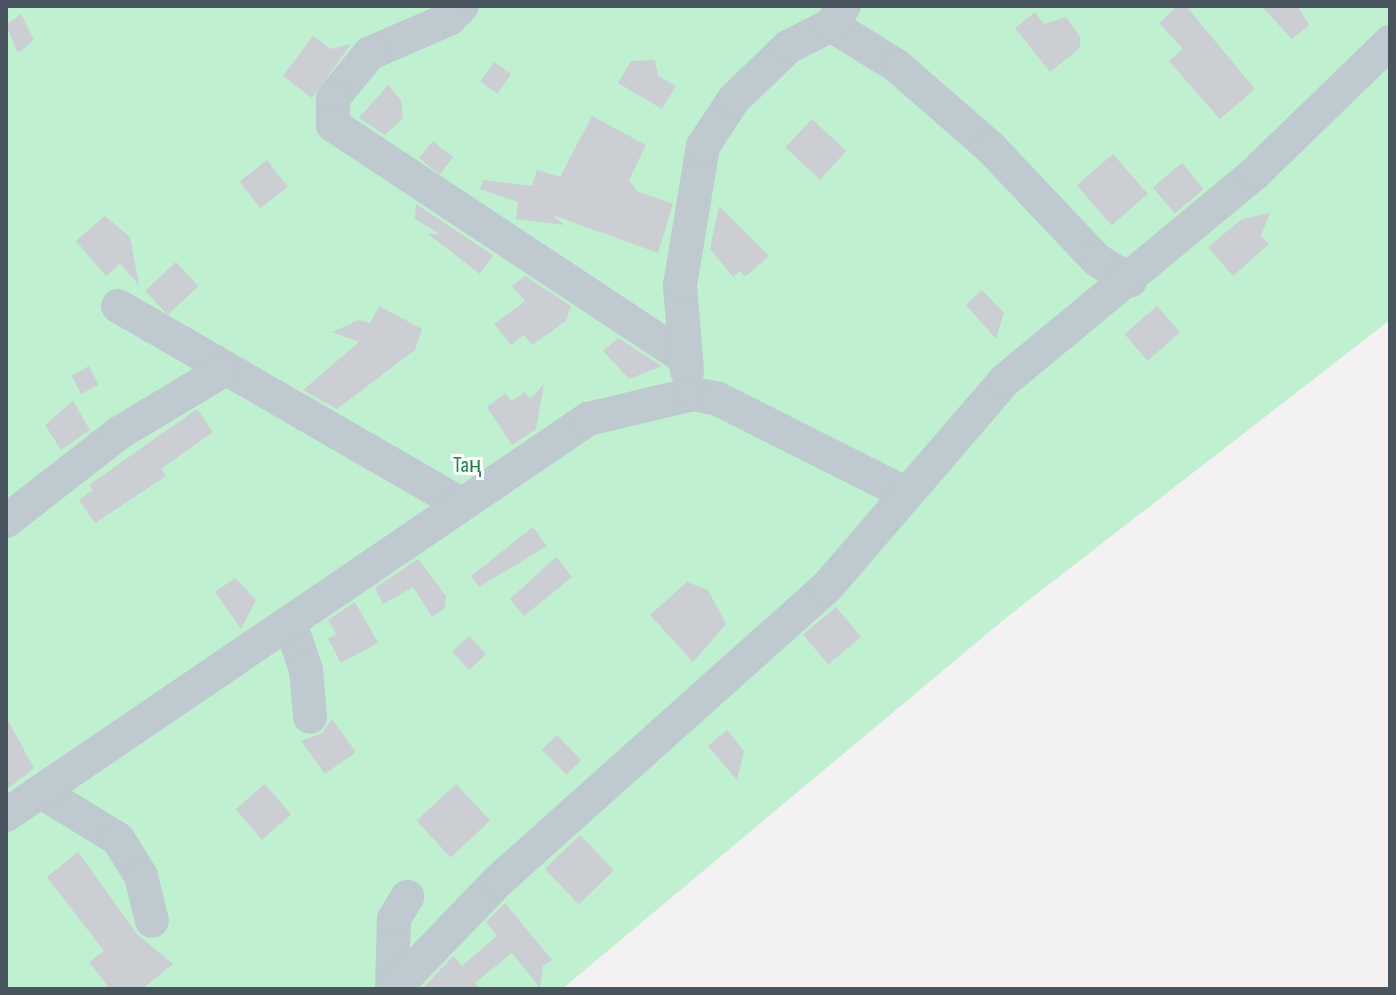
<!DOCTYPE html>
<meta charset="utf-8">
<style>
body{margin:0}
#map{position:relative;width:1396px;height:995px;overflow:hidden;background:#f3f1f1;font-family:"Sofia Sans Condensed",sans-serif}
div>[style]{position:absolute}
.green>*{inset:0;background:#bff1d0}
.building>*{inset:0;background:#cbced3;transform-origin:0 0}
.minor>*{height:34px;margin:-17px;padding:0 17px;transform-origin:17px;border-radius:17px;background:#bec9d0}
span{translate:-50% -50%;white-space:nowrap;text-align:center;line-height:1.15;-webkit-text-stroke:6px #fff;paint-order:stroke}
.park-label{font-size:22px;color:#158448}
.frame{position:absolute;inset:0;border:8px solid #48555f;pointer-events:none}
</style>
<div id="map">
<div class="green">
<i style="clip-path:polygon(6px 6px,1390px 6px,1390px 320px,1007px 617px,562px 989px,6px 989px)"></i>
</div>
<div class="building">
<i style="clip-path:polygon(1178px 6px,1186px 6px,1255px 89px,1220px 119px,1169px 61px,1183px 49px,1159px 23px)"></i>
<i style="clip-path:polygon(1261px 6px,1298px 6px,1309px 25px,1292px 39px)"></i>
<i style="clip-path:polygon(1035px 12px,1044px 24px,1066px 17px,1080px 37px,1080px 48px,1050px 72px,1015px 28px)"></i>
<i style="clip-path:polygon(21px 14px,34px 40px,18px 53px,6px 25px)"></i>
<i style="clip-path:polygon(313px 36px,330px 49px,351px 44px,312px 98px,283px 76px)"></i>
<i style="clip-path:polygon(655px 60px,658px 76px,676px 86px,662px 109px,618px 83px,631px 61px)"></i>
<i style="left:494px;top:62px;width:21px;height:24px;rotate:35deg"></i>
<i style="clip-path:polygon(388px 85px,401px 100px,403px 118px,385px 135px,359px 118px)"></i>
<i style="clip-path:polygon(592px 116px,646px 145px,629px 180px,637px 191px,673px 204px,658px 253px,553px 215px,564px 225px,516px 219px,518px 202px,480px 189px,483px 180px,532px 186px,537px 170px,560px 177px)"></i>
<i style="left:812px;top:119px;width:47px;height:39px;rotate:43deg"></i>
<i style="left:433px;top:141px;width:26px;height:22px;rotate:39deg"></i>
<i style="left:1113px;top:154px;width:53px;height:48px;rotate:49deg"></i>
<i style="left:267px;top:160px;width:34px;height:35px;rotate:52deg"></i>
<i style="left:1182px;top:163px;width:34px;height:38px;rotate:50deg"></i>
<i style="clip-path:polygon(416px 204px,493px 255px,480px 274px,428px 234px,440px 234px,415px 219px)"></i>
<i style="clip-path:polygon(719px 206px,769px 256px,745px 277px,740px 271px,733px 277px,710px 249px)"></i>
<i style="clip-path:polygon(1270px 213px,1261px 235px,1269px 244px,1233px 276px,1208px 247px,1242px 219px)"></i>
<i style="clip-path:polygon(105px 216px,130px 237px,139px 285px,120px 264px,106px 276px,76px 241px)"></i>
<i style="left:176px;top:262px;width:33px;height:42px;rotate:47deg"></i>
<i style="clip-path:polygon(525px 276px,571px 306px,566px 321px,532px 345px,524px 335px,511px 345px,494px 324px,525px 301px,512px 286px)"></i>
<i style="clip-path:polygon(982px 290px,1004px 313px,996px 339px,966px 305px)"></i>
<i style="clip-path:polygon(379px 306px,422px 329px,415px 350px,337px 409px,303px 390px,359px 342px,332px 332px,359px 320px,370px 323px)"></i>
<i style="left:1157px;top:306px;width:35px;height:43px;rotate:49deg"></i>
<i style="clip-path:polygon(618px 338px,662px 366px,629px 379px,603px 351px)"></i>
<i style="left:89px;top:366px;width:21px;height:20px;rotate:62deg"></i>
<i style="clip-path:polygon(544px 384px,536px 429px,512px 445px,487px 407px,506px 393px,511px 401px,525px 392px,530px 399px)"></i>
<i style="clip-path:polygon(73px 401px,90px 430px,61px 450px,45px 425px)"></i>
<i style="clip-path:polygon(197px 409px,213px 432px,161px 469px,166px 476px,95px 523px,79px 500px,93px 490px,89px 485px)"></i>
<i style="clip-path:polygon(533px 527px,547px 546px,479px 587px,471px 576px)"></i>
<i style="clip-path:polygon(556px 557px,572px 577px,524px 616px,510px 599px)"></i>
<i style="clip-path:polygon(418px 559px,446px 596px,445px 608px,432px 617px,413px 587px,383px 604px,375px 588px)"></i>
<i style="clip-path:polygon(235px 578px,256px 600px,241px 629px,215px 592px)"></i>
<i style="clip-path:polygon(687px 582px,708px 590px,726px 624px,693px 662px,650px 615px)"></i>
<i style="clip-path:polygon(355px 602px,378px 643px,341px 663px,328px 639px,336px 634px,328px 620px)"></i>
<i style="left:836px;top:607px;width:39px;height:43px;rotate:50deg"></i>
<i style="left:469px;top:636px;width:25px;height:23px;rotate:47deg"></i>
<i style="clip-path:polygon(6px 717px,34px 768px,6px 790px)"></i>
<i style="clip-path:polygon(332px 719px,356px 752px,325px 774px,301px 741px,322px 733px)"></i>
<i style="clip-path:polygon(727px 730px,744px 751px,737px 780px,708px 746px)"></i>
<i style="left:557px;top:735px;width:35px;height:21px;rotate:46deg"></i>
<i style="left:265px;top:784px;width:40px;height:39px;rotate:49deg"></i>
<i style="left:456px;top:784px;width:50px;height:54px;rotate:47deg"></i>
<i style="left:580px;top:835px;width:49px;height:49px;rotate:46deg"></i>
<i style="clip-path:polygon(78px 852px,137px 934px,173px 964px,142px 989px,110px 989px,89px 962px,104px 951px,47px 877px)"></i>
<i style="clip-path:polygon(505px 903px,552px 960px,543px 966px,540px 988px,512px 953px,475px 983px,480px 989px,422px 989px,453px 956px,462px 966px,497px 936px,486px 922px)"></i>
</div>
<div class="minor">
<i style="left:462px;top:6px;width:18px;rotate:135deg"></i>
<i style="left:449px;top:19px;width:86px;rotate:156.7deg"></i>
<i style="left:370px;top:53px;width:58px;rotate:129.4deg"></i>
<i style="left:333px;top:98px;width:27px;rotate:90deg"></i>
<i style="left:333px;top:125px;width:421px;rotate:33.5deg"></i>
<i style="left:831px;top:25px;width:78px;rotate:31.8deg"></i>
<i style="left:897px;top:66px;width:125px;rotate:41.1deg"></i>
<i style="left:991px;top:148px;width:154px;rotate:46.6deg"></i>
<i style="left:1097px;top:260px;width:39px;rotate:32deg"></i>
<i style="left:118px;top:306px;width:394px;rotate:30deg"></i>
<i style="left:687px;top:371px;width:86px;rotate:-94.7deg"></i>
<i style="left:680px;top:285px;width:141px;rotate:-80.6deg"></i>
<i style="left:703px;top:146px;width:56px;rotate:-56.6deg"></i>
<i style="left:734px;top:99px;width:75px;rotate:-43.9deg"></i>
<i style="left:788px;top:47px;width:48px;rotate:-27.1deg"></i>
<i style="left:831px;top:25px;width:23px;rotate:-56deg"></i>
<i style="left:6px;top:521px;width:143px;rotate:-37.9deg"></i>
<i style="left:119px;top:433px;width:120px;rotate:-31deg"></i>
<i style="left:290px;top:623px;width:50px;rotate:71.2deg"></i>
<i style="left:306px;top:670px;width:47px;rotate:85.1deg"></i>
<i style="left:43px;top:793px;width:88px;rotate:31.5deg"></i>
<i style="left:118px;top:839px;width:44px;rotate:58.1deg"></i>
<i style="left:141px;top:876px;width:46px;rotate:76.3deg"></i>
<i style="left:6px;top:815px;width:704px;rotate:-34.23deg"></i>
<i style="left:588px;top:419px;width:108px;rotate:-13.4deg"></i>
<i style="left:693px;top:394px;width:25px;rotate:11deg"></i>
<i style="left:718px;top:399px;width:209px;rotate:26.7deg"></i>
<i style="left:392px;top:989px;width:70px;rotate:-88.4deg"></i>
<i style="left:394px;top:919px;width:26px;rotate:-59deg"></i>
<i style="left:394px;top:989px;width:150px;rotate:-46.1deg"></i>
<i style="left:498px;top:881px;width:441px;rotate:-41.8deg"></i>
<i style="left:827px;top:587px;width:272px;rotate:-49.3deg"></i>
<i style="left:1004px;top:381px;width:326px;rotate:-39.6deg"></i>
<i style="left:1255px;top:173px;width:188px;rotate:-44.1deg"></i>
</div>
<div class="park-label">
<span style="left:467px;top:466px">Таң</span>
</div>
<div class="frame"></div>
</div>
